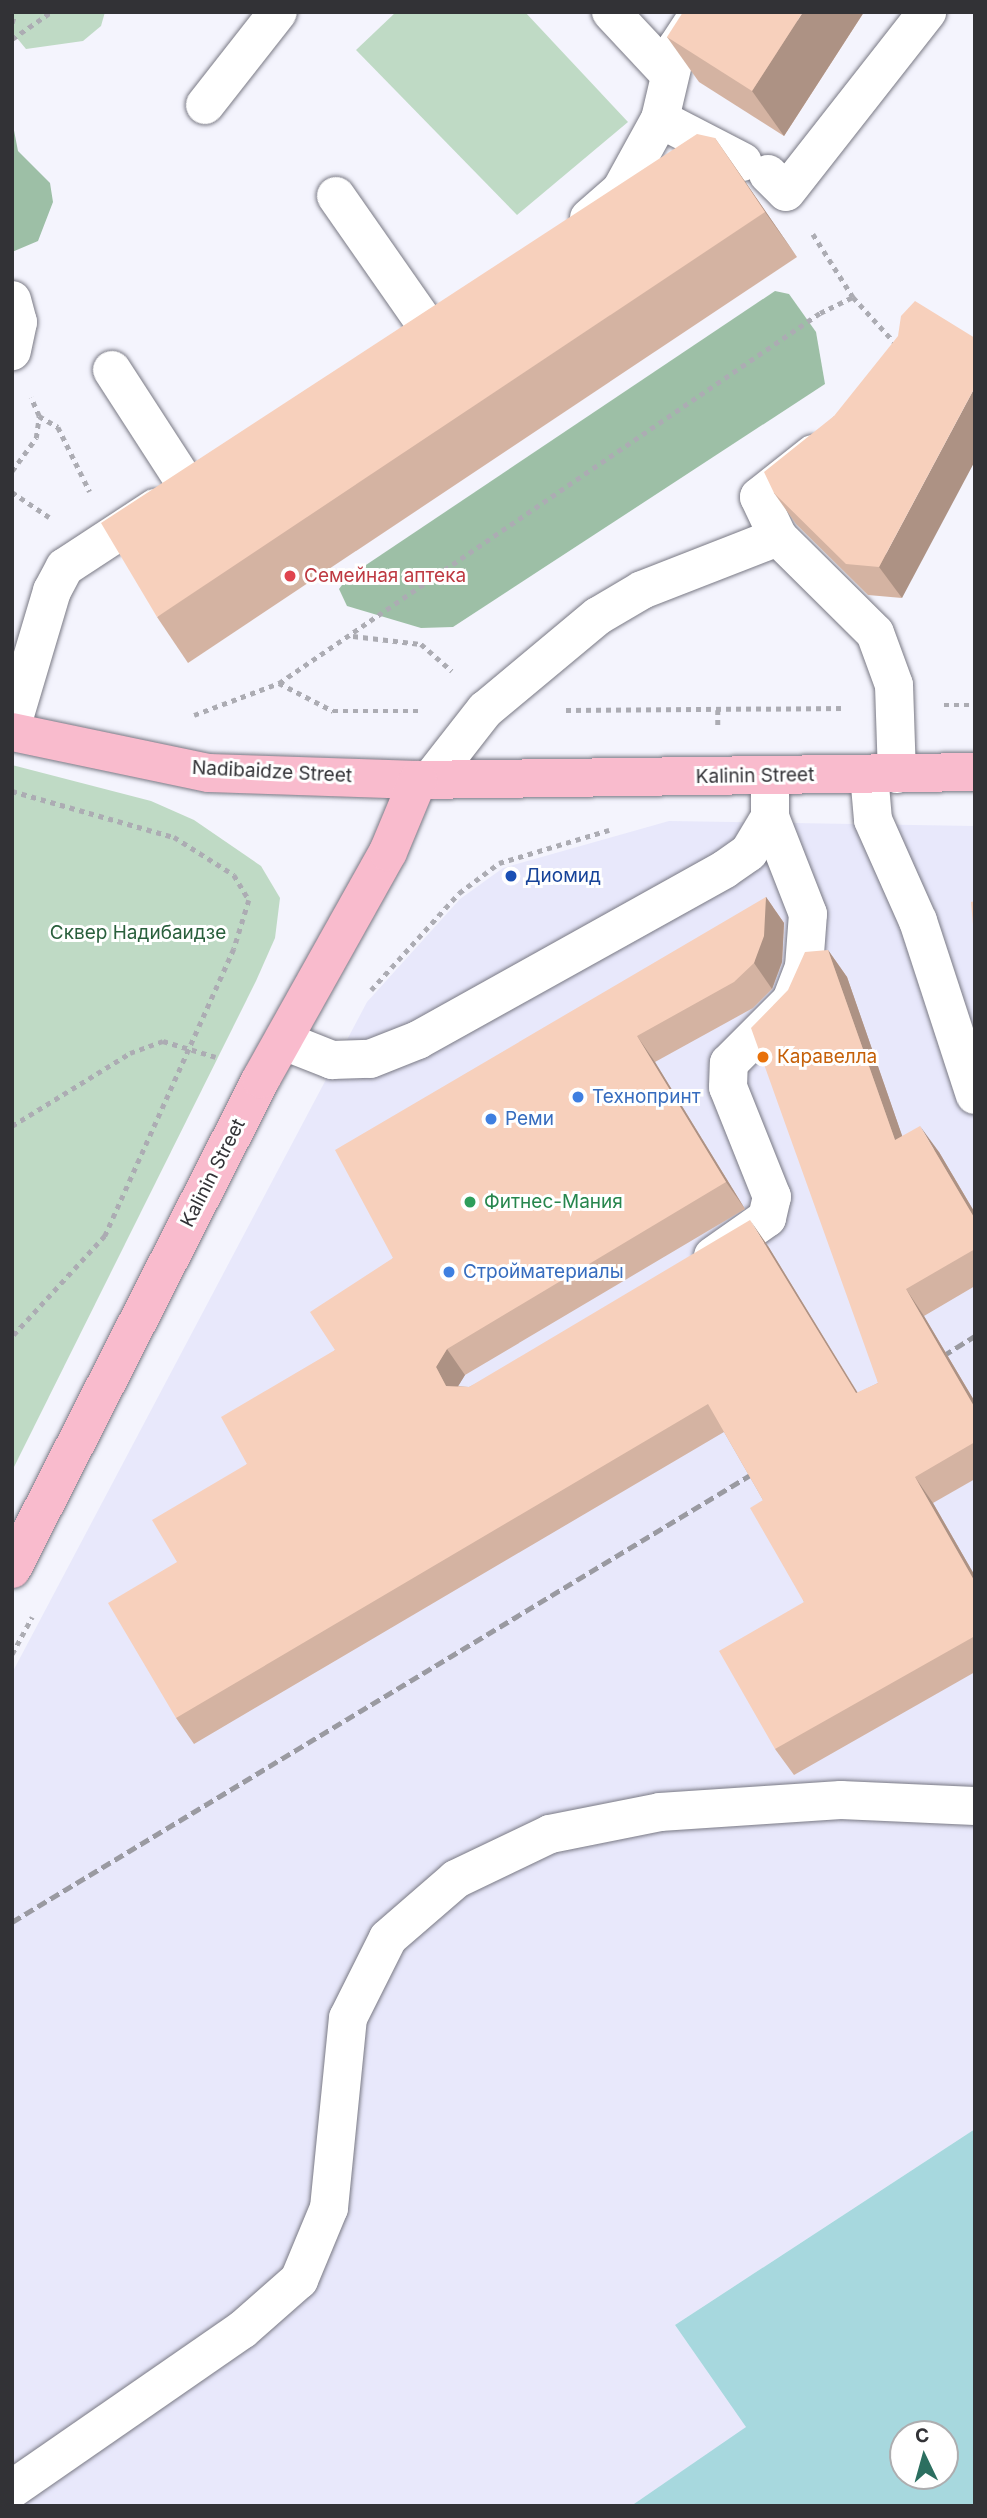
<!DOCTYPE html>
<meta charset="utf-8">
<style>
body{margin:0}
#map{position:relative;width:987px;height:2518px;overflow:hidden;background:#f4f4fd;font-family:Inter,sans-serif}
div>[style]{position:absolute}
.built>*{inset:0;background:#e8e8fb}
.green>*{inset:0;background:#bfdac5}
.forest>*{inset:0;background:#9dbfa6}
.water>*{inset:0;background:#a7d8de}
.path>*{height:4.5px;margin-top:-2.25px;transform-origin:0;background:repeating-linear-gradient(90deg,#acacb3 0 5px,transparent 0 10px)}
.roads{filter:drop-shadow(0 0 2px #797984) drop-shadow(0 0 2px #797984)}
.minor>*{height:38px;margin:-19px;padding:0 19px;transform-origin:19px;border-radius:19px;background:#fff}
.major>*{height:38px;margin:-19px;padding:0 19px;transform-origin:19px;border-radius:19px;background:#f9bbcd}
.rail>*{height:5px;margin-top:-2.5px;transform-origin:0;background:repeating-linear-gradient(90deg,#9a9aa1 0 10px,transparent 0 15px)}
.wall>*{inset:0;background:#d4b3a2}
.shaded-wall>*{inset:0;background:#ad9284}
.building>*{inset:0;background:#f7d0bc}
.dots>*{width:19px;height:19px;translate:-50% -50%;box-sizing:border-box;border:4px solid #fff;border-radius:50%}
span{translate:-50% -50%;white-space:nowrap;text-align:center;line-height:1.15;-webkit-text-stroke:6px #fff;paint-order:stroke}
.health-label{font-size:19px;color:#be3a42}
.left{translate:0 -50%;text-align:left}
.street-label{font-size:19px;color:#323236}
.transit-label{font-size:19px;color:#164399}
.park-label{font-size:19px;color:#295f3c}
.food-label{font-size:19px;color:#c56008}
.shop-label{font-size:19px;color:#366cbe}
.leisure-label{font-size:19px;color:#27864d}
.frame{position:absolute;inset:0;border:14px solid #323236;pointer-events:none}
.north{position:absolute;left:889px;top:2420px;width:70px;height:70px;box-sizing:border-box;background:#fff;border:2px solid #adadaf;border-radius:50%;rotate:355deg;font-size:19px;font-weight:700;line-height:28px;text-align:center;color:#323236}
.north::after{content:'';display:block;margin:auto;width:24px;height:32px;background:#2c6f60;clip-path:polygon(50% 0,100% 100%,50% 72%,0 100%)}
</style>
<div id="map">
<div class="built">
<i style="clip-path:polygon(669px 821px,975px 826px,975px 2129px,675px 2325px,747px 2427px,631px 2506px,12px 2506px,12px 1673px,367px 1002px,460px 899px,503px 868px)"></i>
</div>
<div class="green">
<i style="clip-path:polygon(12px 12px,105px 12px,101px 26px,83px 41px,26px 49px,12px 32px)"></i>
<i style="clip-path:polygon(396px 12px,525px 12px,628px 122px,517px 215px,356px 50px)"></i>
<i style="clip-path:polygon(12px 765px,151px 801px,194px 820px,261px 866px,280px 898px,275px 938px,256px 981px,12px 1471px)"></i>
</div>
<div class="forest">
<i style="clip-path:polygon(12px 120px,18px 151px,50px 183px,53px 202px,38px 241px,12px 252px)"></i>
<i style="clip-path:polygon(775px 291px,789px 294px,816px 332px,825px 384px,453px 627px,421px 628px,347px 606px,339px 589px,348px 577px)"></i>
</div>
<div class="water">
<i style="clip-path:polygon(evenodd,975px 2129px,975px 2506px,631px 2506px,746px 2427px,675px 2325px,975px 2129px,903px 2434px,945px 2434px,945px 2476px,903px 2476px,903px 2434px)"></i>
</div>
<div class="path">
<i style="left:12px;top:23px;width:11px;rotate:-75deg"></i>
<i style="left:12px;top:39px;width:47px;rotate:-34.7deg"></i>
<i style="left:813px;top:234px;width:75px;rotate:57.6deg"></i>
<i style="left:853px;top:297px;width:64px;rotate:47.5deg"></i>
<i style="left:39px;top:416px;width:22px;rotate:30deg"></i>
<i style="left:58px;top:427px;width:72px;rotate:63.8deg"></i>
<i style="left:12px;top:471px;width:41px;rotate:-54deg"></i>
<i style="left:36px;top:438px;width:22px;rotate:-82deg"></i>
<i style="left:39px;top:416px;width:20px;rotate:-114deg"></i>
<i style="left:12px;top:492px;width:45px;rotate:34deg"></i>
<i style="left:353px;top:636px;width:68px;rotate:6.7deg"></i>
<i style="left:421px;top:644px;width:41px;rotate:41.1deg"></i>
<i style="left:279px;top:683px;width:61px;rotate:27.4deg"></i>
<i style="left:333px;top:711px;width:88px"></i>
<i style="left:944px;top:705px;width:31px"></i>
<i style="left:566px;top:710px;width:278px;rotate:-0.4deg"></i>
<i style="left:718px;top:710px;width:16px;rotate:90deg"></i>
<i style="left:194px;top:715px;width:91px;rotate:-20.6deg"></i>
<i style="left:279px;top:683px;width:655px;rotate:-34.37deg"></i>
<i style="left:820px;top:313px;width:37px;rotate:-26deg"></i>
<i style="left:12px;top:791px;width:168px;rotate:15.9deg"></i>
<i style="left:174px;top:837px;width:71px;rotate:32.3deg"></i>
<i style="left:234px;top:875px;width:29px;rotate:59deg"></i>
<i style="left:249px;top:900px;width:51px;rotate:107deg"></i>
<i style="left:234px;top:949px;width:315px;rotate:114.2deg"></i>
<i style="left:105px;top:1236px;width:137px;rotate:132.6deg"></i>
<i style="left:371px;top:990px;width:131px;rotate:-47.8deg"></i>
<i style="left:459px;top:893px;width:50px;rotate:-36.9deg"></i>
<i style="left:499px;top:863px;width:115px;rotate:-16.7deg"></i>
<i style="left:12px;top:1126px;width:139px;rotate:-31.7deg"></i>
<i style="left:130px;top:1053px;width:35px;rotate:-20deg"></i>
<i style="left:163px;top:1041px;width:55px;rotate:16.8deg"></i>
<i style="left:12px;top:1654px;width:42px;rotate:-61.6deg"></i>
</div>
<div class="roads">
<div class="minor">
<i style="left:611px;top:12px;width:83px;rotate:46.9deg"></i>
<i style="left:205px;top:105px;width:118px;rotate:-51.9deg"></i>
<i style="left:660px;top:119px;width:93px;rotate:27.4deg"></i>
<i style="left:768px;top:174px;width:25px;rotate:45deg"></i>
<i style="left:786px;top:192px;width:229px;rotate:-51.9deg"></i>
<i style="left:336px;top:196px;width:161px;rotate:55.1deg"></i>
<i style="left:589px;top:218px;width:43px;rotate:-41.2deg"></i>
<i style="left:621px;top:190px;width:81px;rotate:-61.2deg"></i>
<i style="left:660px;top:119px;width:74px;rotate:-76.7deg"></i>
<i style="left:677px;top:47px;width:42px;rotate:-56.7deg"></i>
<i style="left:12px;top:300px;width:23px;rotate:75deg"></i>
<i style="left:18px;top:322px;width:30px;rotate:102deg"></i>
<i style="left:112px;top:370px;width:138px;rotate:57.1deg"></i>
<i style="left:813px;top:454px;width:69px;rotate:141.5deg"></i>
<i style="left:759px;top:497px;width:44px;rotate:64.6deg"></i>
<i style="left:778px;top:537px;width:136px;rotate:44.7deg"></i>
<i style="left:875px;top:633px;width:55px;rotate:69.9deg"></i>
<i style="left:894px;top:685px;width:89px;rotate:88.1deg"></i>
<i style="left:12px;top:725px;width:140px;rotate:-73.4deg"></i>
<i style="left:52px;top:591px;width:27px;rotate:-62deg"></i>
<i style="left:65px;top:567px;width:108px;rotate:-33.2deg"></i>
<i style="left:869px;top:774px;width:46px;rotate:85deg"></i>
<i style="left:873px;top:820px;width:111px;rotate:66deg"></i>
<i style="left:918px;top:921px;width:183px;rotate:71.9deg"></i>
<i style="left:431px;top:779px;width:88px;rotate:-52deg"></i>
<i style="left:485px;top:710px;width:147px;rotate:-39.8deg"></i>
<i style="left:598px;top:616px;width:51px;rotate:-30.6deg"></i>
<i style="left:642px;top:590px;width:146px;rotate:-21.3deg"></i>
<i style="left:284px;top:1041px;width:52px;rotate:21.6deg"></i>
<i style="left:332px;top:1060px;width:38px;rotate:-2deg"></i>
<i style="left:370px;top:1059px;width:52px;rotate:-21.6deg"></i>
<i style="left:418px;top:1040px;width:351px;rotate:-29.1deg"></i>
<i style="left:725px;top:869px;width:29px;rotate:-35deg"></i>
<i style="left:749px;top:852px;width:41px;rotate:-59deg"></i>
<i style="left:713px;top:1256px;width:66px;rotate:-35.1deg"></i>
<i style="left:767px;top:1218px;width:22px;rotate:-77deg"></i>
<i style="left:772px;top:1197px;width:118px;rotate:-111.8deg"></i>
<i style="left:728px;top:1087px;width:24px;rotate:-88deg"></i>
<i style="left:729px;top:1063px;width:88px;rotate:-45deg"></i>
<i style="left:791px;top:1001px;width:36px;rotate:-69deg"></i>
<i style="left:804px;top:967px;width:53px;rotate:-85.7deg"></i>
<i style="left:808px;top:914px;width:104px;rotate:-111.4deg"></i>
<i style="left:770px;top:817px;width:41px;rotate:-90deg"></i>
<i style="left:12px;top:2489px;width:280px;rotate:-34.7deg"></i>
<i style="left:242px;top:2330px;width:76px;rotate:-41.3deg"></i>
<i style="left:299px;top:2280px;width:78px;rotate:-67.4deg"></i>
<i style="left:329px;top:2208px;width:191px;rotate:-84.3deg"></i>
<i style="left:348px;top:2018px;width:89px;rotate:-63.4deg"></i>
<i style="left:388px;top:1938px;width:90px;rotate:-40.9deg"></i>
<i style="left:456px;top:1879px;width:104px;rotate:-25.6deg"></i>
<i style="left:550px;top:1834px;width:112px;rotate:-11.3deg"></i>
<i style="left:660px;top:1812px;width:181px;rotate:-3.8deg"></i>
<i style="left:841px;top:1800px;width:134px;rotate:2.6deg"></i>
</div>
<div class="major">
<i style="left:12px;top:732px;width:201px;rotate:11.8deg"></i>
<i style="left:209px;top:773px;width:209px;rotate:1.9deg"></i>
<i style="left:418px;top:780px;width:557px;rotate:-0.82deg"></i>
<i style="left:12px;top:1569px;width:550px;rotate:-63.06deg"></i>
<i style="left:261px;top:1079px;width:260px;rotate:-60.8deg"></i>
<i style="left:388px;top:852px;width:78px;rotate:-67.4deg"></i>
</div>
</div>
<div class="rail">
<i style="left:930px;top:1364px;width:53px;rotate:-31.9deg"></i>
<i style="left:12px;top:1922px;width:883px;rotate:-31.19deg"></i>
</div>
<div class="wall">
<i style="clip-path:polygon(864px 12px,784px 136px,699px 82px,667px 37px)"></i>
<i style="clip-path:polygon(715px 138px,797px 257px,188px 663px,157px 617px)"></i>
<i style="clip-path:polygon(834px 416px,902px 598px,868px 595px,796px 524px,774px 493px)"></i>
<i style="clip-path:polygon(766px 897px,784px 923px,782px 962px,772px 989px,753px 1008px,655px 1062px,745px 1209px,465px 1375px,458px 1386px,469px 1387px,768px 1246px,858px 1393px,878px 1383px,828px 950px,847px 977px,902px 1136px,939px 1152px,975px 1213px,975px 1286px,924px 1316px,975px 1402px,975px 1479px,933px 1503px,975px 1576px,975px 1672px,794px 1775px,775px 1749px,804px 1602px,763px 1500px,724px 1432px,194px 1744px,176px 1718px,177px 1562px,247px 1464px,335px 1350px,393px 1258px)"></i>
</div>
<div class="shaded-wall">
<i style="clip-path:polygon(803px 12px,864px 12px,784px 136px,752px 91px)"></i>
<i style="clip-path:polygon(715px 138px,746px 183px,797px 257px,765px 212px)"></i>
<i style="clip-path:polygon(975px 387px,975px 461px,902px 598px,879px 567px)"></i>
<i style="clip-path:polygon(766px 897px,784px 923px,782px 962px,772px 989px,754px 963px)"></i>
<i style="clip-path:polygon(828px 950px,847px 977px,913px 1167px,895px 1140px)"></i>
<i style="clip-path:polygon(637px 1036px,655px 1062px,745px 1209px,726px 1182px)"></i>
<i style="clip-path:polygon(920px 1126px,939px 1152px,975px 1213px,975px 1219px)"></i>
<i style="clip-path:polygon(750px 1220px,768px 1246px,874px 1420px,856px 1393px)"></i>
<i style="clip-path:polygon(906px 1289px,924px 1316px,975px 1402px,975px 1408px)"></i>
<i style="clip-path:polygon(447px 1349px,465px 1375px,454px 1393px,446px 1386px,436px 1367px)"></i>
<i style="clip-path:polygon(915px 1477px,933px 1503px,975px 1576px,975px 1582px)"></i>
</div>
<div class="building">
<i style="clip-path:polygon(683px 12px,803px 12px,752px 91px,667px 37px)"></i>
<i style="clip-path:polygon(697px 134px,715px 138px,765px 212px,157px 617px,101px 523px)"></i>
<i style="clip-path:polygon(915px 301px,975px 338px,975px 387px,879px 567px,846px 564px,774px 493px,764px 472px,834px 416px,898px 336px,901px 316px)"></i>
<i style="clip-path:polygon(766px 897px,764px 936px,754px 963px,734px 982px,637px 1036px,726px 1182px,447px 1349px,436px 1367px,446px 1386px,469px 1387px,750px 1220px,856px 1393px,878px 1383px,751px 1028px,788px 990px,805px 952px,828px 950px,895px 1140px,920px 1126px,975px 1219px,975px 1249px,906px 1289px,975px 1408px,975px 1442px,915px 1477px,975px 1582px,975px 1636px,775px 1749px,719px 1651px,804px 1602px,750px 1508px,763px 1500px,708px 1404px,176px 1718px,108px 1603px,177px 1562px,152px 1520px,247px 1464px,221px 1417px,335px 1350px,310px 1312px,393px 1258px,335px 1150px)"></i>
<i style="clip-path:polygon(975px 901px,975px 947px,971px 902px)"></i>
</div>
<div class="dots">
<i style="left:290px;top:576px;background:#e0444e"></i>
<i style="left:511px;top:876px;background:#1a4fb4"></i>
<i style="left:763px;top:1057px;background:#e8710a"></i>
<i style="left:578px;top:1097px;background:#3f7fe0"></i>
<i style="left:491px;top:1119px;background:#3f7fe0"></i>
<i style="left:470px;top:1202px;background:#2e9e5b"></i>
<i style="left:449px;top:1272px;background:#3f7fe0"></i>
</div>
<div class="health-label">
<span class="left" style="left:304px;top:576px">Семейная аптека</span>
</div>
<div class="street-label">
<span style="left:272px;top:772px;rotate:3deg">Nadibaidze Street</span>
<span style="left:755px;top:776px;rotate:-1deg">Kalinin Street</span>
<span style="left:213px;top:1173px;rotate:-63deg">Kalinin Street</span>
</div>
<div class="transit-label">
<span class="left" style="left:525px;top:876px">Диомид</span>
</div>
<div class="park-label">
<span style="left:138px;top:933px">Сквер Надибаидзе</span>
</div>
<div class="food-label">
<span class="left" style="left:777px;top:1057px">Каравелла</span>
</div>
<div class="shop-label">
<span class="left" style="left:592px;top:1097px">Технопринт</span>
<span class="left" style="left:505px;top:1119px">Реми</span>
<span class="left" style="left:463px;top:1272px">Стройматериалы</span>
</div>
<div class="leisure-label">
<span class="left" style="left:484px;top:1202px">Фитнес-Мания</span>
</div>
<div class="frame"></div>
<div class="north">С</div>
</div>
